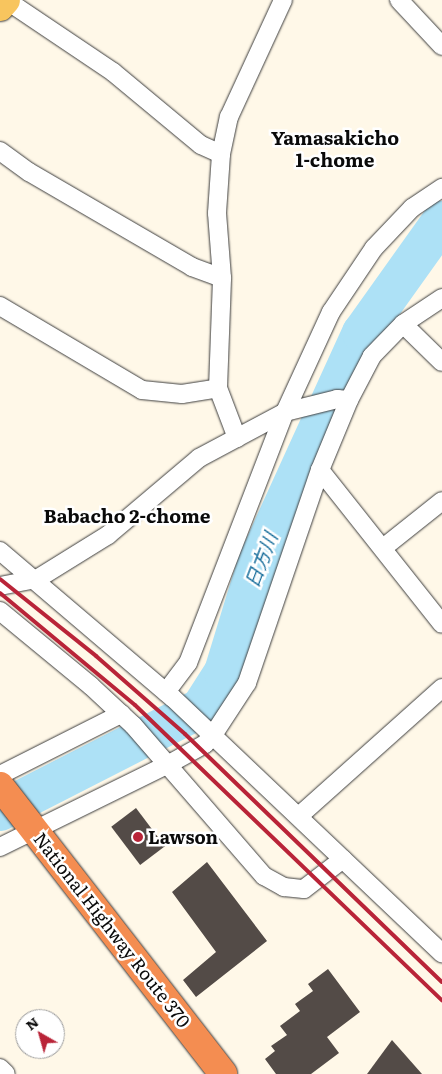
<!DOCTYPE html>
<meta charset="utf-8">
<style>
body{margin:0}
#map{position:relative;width:442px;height:1074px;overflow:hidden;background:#fff8e8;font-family:Literata,"Noto Sans JP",serif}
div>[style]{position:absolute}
.river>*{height:40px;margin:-20px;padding:0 20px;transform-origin:20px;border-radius:20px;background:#ade1f6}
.building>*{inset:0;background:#534b47;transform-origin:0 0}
.roads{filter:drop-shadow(0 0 1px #3d3d3d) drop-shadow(0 0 1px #3d3d3d)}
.street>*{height:18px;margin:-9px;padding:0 9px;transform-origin:9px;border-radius:9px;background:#fff}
.primary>*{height:28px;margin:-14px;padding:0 14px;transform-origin:14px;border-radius:14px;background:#f8c55e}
.highway>*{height:28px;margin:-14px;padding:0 14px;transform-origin:14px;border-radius:14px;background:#f48d51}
.rail>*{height:4px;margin:-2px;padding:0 2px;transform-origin:2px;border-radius:2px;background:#b92438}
.dots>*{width:14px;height:14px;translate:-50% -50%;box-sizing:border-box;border:2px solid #fff;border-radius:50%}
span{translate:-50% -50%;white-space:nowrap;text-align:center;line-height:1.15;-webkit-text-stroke:5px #fff;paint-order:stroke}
.poi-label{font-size:18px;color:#0a0a0a;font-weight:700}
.left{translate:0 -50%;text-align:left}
.street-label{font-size:18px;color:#0a0a0a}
.neighbourhood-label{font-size:19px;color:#0a0a0a;font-weight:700}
.water-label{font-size:19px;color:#156c9a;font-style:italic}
.north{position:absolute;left:15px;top:1009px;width:50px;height:50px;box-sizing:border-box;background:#fff;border:1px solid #9d9d9d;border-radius:50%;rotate:322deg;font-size:14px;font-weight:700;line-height:20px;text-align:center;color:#0a0a0a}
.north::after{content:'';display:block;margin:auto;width:18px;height:22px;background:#b92438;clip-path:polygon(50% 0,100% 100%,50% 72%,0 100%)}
</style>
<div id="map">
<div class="river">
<i style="left:0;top:811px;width:226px;rotate:-27.1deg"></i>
<i style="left:201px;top:708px;width:43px;rotate:-57.4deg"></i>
<i style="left:224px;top:672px;width:116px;rotate:-73deg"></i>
<i style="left:258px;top:561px;width:251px;rotate:-65.5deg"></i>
<i style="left:362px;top:333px;width:138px;rotate:-54.5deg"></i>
</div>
<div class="building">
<i style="left:136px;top:808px;width:48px;height:31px;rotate:53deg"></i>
<i style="clip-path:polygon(207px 862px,267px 941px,196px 997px,183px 980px,216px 952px,172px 892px)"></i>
<i style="clip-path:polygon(328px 969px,360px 1012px,327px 1037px,339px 1053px,311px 1074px,276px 1074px,265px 1059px,275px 1051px,271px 1046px,287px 1035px,280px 1026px,300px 1011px,295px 1004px,313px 991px,308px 984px)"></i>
<i style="clip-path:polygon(392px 1040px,422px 1074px,367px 1074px)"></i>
</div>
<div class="roads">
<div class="street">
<i style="left:6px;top:0;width:129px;rotate:33.9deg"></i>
<i style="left:113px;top:72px;width:114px;rotate:39.7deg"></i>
<i style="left:201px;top:145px;width:22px;rotate:24deg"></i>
<i style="left:399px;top:0;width:63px;rotate:46.9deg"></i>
<i style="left:0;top:151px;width:36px;rotate:36deg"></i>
<i style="left:29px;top:172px;width:189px;rotate:30.2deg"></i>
<i style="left:192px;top:267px;width:32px;rotate:20deg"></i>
<i style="left:442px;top:298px;width:47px;rotate:146.3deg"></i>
<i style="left:403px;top:324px;width:45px;rotate:134.1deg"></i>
<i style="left:372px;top:356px;width:50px;rotate:117.6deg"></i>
<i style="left:349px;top:400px;width:76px;rotate:112.5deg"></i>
<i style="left:320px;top:470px;width:196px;rotate:51.6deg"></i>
<i style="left:0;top:306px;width:165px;rotate:30.6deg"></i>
<i style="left:142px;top:390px;width:40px;rotate:5.7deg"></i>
<i style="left:182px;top:394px;width:36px;rotate:-9deg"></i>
<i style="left:403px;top:324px;width:54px;rotate:44.3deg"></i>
<i style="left:237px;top:438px;width:53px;rotate:-110.8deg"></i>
<i style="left:218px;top:388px;width:110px;rotate:-87.9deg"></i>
<i style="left:222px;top:278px;width:65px;rotate:-94.4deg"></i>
<i style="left:217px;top:213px;width:59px;rotate:-86.1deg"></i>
<i style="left:221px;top:154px;width:38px;rotate:-78deg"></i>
<i style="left:229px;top:117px;width:129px;rotate:-65.2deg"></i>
<i style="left:383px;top:548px;width:75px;rotate:-38.5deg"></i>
<i style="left:0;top:551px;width:227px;rotate:40.4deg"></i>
<i style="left:173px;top:698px;width:371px;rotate:43.5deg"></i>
<i style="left:0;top:586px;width:38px;rotate:-11deg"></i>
<i style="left:37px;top:579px;width:84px;rotate:-31.8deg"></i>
<i style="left:108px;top:535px;width:119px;rotate:-40.2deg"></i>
<i style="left:199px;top:458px;width:98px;rotate:-28.1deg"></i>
<i style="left:285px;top:412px;width:54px;rotate:-14deg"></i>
<i style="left:337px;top:399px;width:12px;rotate:5deg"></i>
<i style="left:0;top:611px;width:118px;rotate:39.5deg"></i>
<i style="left:91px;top:686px;width:57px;rotate:42.9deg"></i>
<i style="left:133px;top:725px;width:200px;rotate:49.1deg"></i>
<i style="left:264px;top:876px;width:23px;rotate:29deg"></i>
<i style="left:284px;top:887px;width:20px;rotate:6deg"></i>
<i style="left:304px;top:889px;width:49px;rotate:-37.6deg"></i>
<i style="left:166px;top:692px;width:36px;rotate:-53deg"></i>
<i style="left:188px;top:663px;width:269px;rotate:-68.9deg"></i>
<i style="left:285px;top:412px;width:110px;rotate:-65.3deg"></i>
<i style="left:331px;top:312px;width:77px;rotate:-56.1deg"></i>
<i style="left:374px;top:248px;width:55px;rotate:-46.5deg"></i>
<i style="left:412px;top:208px;width:36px;rotate:-34deg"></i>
<i style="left:0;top:775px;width:136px;rotate:-26.8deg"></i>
<i style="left:299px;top:816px;width:192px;rotate:-41.8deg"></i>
<i style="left:0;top:847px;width:188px;rotate:-26.2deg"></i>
<i style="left:169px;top:764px;width:41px;rotate:-29.1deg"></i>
<i style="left:205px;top:744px;width:12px;rotate:-48deg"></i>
<i style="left:213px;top:735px;width:62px;rotate:-56.8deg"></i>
<i style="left:247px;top:683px;width:225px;rotate:-71.1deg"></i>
<i style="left:0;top:1068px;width:8px;rotate:45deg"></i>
</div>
<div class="primary">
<i style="left:0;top:7px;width:9px;rotate:-49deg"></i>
</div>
<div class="highway">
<i style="left:0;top:786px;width:364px;rotate:52.2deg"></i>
</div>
</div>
<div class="rail">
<i style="left:0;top:579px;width:123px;rotate:38.7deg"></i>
<i style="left:96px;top:656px;width:118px;rotate:41.2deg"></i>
<i style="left:185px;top:734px;width:357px;rotate:44deg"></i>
<i style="left:0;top:593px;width:175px;rotate:39.7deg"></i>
<i style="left:135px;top:705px;width:426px;rotate:43.9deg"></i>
</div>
<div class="dots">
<i style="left:138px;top:837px;background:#b92438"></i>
</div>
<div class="poi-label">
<span class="left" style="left:148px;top:837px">Lawson</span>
</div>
<div class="street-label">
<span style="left:112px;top:930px;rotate:52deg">National Highway Route 370</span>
</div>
<div class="neighbourhood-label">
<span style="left:335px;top:149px">Yamasakicho<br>1-chome</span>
<span style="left:127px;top:516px">Babacho 2-chome</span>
</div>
<div class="water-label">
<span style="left:261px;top:560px;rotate:-69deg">日方川</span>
</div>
<div class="north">N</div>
</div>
